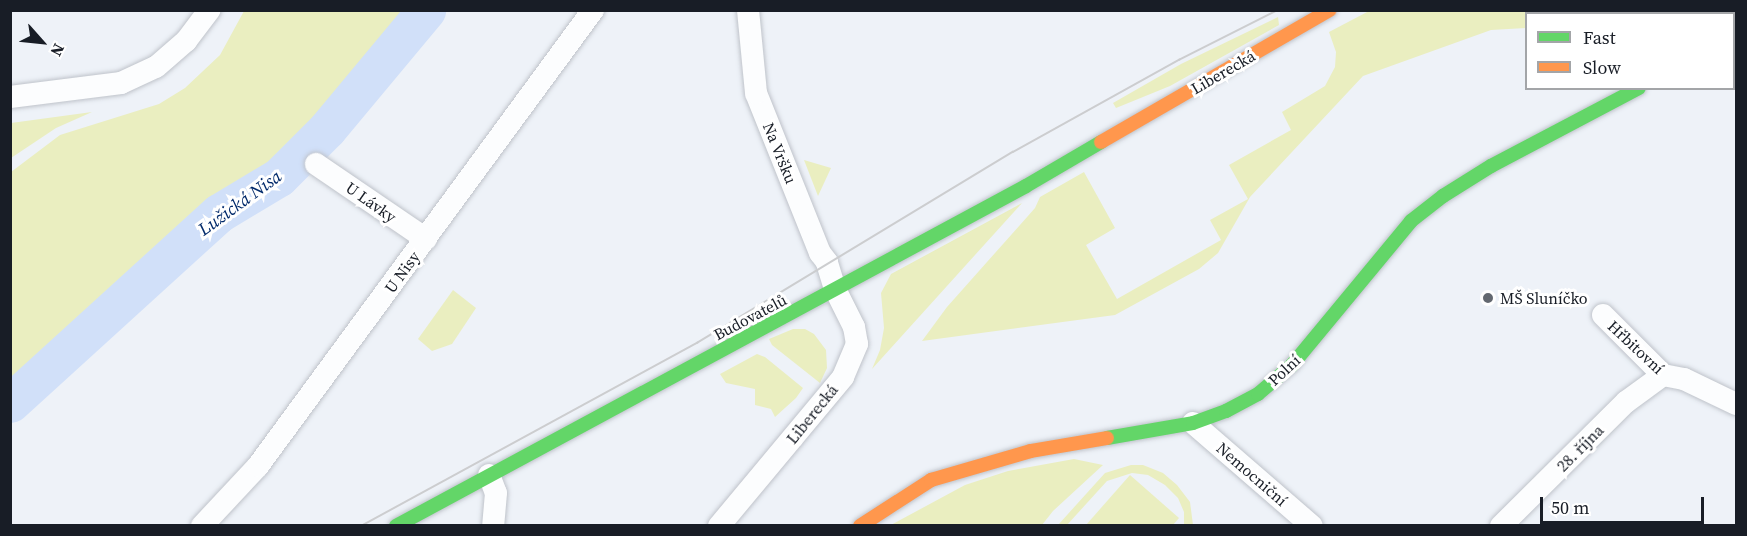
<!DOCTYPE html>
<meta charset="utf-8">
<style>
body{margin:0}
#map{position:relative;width:1747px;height:536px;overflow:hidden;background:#eef2f8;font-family:"Source Serif 4",serif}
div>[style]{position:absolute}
.green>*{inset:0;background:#eaeec0}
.river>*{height:39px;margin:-19.5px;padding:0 19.5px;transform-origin:19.5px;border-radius:19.5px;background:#d1e0f9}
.roads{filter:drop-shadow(0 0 2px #bfc3ca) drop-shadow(0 0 2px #bfc3ca)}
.street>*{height:22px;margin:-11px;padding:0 11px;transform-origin:11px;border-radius:11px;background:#fcfdfe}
.fast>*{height:14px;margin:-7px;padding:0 7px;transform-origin:7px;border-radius:7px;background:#63d668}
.slow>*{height:14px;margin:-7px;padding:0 7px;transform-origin:7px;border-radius:7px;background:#ff974d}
.tram>*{height:1.5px;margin:-0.75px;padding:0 0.75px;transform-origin:0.75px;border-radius:0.75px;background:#cccdcf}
.dots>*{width:16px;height:16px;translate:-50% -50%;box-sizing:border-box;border:3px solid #fff;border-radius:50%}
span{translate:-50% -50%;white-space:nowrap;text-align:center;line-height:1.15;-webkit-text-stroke:6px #fff;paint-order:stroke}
.street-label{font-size:16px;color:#181d26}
.poi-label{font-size:16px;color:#181d26}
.left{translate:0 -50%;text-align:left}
.water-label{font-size:18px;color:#00296a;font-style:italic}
.frame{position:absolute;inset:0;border:12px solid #181d26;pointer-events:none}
.legend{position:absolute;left:1525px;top:12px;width:210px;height:78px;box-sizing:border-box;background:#fff;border:2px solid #a3a5a8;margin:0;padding:8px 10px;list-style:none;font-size:18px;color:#181d26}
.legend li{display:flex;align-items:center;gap:12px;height:30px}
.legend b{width:30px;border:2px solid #a3a5a8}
.north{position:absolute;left:12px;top:12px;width:60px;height:60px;-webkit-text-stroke:4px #fff;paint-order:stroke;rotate:117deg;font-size:16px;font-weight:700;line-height:24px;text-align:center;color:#181d26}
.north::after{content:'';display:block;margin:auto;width:21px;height:27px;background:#181d26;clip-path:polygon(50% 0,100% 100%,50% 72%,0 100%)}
.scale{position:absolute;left:1540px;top:497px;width:164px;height:27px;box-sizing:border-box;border:3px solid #181d26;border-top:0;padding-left:8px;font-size:18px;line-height:21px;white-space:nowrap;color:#181d26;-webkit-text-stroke:4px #fff;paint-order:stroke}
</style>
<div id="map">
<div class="green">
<i style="clip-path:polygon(244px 11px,413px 11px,283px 158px,175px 237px,11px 389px,11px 172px,60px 135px,159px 104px,185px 88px,220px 55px)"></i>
<i style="clip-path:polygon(1369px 11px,1667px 11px,1664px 14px,1526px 14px,1526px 28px,1491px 30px,1363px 76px,1250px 197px,1218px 253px,1199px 269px,1115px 315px,922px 341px,947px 307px,1035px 208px,1040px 197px,1084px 172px,1115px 228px,1086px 245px,1117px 299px,1221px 240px,1210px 220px,1248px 199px,1229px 165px,1291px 130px,1282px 112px,1325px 86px,1335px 67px,1336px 52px,1329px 32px)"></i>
<i style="clip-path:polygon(1278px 17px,1279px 25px,1170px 86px,1116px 108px,1113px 103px,1181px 64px)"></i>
<i style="clip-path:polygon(92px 112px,56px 128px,11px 158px,11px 123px)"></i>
<i style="clip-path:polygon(804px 160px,831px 168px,818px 196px)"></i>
<i style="clip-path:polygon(1022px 203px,872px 369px,880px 350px,884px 328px,881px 293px,891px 274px)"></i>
<i style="clip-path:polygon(453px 290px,476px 308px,452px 344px,432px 351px,418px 339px)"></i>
<i style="clip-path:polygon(793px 329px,805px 329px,814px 334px,826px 350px,827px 368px,820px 383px,772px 345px,769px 339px)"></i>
<i style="clip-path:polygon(757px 354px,765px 357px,803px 388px,796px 398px,775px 417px,771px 409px,755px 405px,755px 389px,726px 383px,720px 374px)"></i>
<i style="clip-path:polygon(1074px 459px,1103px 465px,1053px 511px,1042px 525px,889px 526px,965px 485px,1008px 471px)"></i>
<i style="clip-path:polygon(1131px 465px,1143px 465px,1163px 473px,1177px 485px,1190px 502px,1193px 525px,1184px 525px,1184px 512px,1178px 498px,1165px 485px,1148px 475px,1132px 473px,1107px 481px,1067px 525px,1058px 525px,1105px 473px)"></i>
<i style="clip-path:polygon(1130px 475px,1179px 518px,1173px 525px,1086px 525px)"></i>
</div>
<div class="river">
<i style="left:10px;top:403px;width:282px;rotate:-42.3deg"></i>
<i style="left:219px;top:213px;width:70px;rotate:-31deg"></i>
<i style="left:279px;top:177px;width:68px;rotate:-45deg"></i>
<i style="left:327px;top:129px;width:155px;rotate:-50.2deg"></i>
</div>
<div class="roads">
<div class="street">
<i style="left:1734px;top:47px;width:2px;rotate:-27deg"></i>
<i style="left:10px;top:97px;width:112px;rotate:-7.2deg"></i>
<i style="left:121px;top:83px;width:38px;rotate:-25deg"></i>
<i style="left:156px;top:67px;width:40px;rotate:-41deg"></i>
<i style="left:186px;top:41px;width:39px;rotate:-53deg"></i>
<i style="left:316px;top:164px;width:133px;rotate:34.3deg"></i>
<i style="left:1603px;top:315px;width:85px;rotate:45deg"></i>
<i style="left:1663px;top:375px;width:21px;rotate:11deg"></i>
<i style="left:1684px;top:379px;width:58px;rotate:25.7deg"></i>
<i style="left:1193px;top:423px;width:157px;rotate:40.9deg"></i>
<i style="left:489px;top:475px;width:19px;rotate:69deg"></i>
<i style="left:496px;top:493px;width:33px;rotate:95deg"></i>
<i style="left:202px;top:526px;width:82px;rotate:-47deg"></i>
<i style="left:258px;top:466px;width:566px;rotate:-53.7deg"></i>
<i style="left:719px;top:526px;width:194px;rotate:-50.2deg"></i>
<i style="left:843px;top:377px;width:36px;rotate:-67deg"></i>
<i style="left:857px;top:344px;width:17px;rotate:-100deg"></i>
<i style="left:854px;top:327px;width:42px;rotate:-116.6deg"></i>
<i style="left:835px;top:289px;width:28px;rotate:-107deg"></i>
<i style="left:827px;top:262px;width:11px;rotate:-128deg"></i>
<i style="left:820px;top:253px;width:172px;rotate:-111.8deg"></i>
<i style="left:756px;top:93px;width:83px;rotate:-95.5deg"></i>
<i style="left:1501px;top:526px;width:176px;rotate:-44.8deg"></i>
<i style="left:1626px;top:402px;width:46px;rotate:-36.1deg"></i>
</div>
<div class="fast">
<i style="left:1107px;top:438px;width:87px;rotate:-9.9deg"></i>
<i style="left:1193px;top:423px;width:35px;rotate:-20deg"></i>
<i style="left:1226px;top:411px;width:36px;rotate:-28deg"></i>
<i style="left:1258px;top:394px;width:45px;rotate:-40.5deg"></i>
<i style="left:1292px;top:365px;width:187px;rotate:-50.4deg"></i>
<i style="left:1411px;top:221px;width:41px;rotate:-38deg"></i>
<i style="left:1443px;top:196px;width:57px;rotate:-32deg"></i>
<i style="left:1491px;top:166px;width:167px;rotate:-27.8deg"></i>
<i style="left:396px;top:526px;width:716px;rotate:-28.35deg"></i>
<i style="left:1026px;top:186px;width:87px;rotate:-30.4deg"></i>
</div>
<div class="slow">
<i style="left:1101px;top:142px;width:264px;rotate:-30deg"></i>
<i style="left:860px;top:526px;width:85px;rotate:-32.9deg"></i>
<i style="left:931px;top:480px;width:104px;rotate:-16.2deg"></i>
<i style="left:1031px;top:451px;width:77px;rotate:-9.7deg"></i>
</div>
</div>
<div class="tram">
<i style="left:361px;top:526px;width:383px;rotate:-28.6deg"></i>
<i style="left:697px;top:343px;width:369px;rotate:-31.2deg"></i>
<i style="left:1013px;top:152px;width:190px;rotate:-29deg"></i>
<i style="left:1179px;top:60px;width:111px;rotate:-26.8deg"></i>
</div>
<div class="dots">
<i style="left:1488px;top:298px;background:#636870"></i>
</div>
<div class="street-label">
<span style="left:1223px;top:72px;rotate:-30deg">Liberecká</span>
<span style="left:780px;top:153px;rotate:68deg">Na Vršku</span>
<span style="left:371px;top:202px;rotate:35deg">U Lávky</span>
<span style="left:402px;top:272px;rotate:-54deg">U Nisy</span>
<span style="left:750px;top:317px;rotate:-28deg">Budovatelů</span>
<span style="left:1636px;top:347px;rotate:43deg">Hřbitovní</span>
<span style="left:1284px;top:370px;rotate:-43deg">Polní</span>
<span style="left:812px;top:414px;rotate:-51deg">Liberecká</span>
<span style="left:1580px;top:448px;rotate:-45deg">28. října</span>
<span style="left:1252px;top:474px;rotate:41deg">Nemocniční</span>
</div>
<div class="poi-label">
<span class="left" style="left:1500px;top:298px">MŠ Sluníčko</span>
</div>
<div class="water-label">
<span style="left:240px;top:203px;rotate:-36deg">Lužická Nisa</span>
</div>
<div class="frame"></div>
<ul class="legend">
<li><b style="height:8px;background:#63d668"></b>Fast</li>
<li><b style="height:8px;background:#ff974d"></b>Slow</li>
</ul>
<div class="north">N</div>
<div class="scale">50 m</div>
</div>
